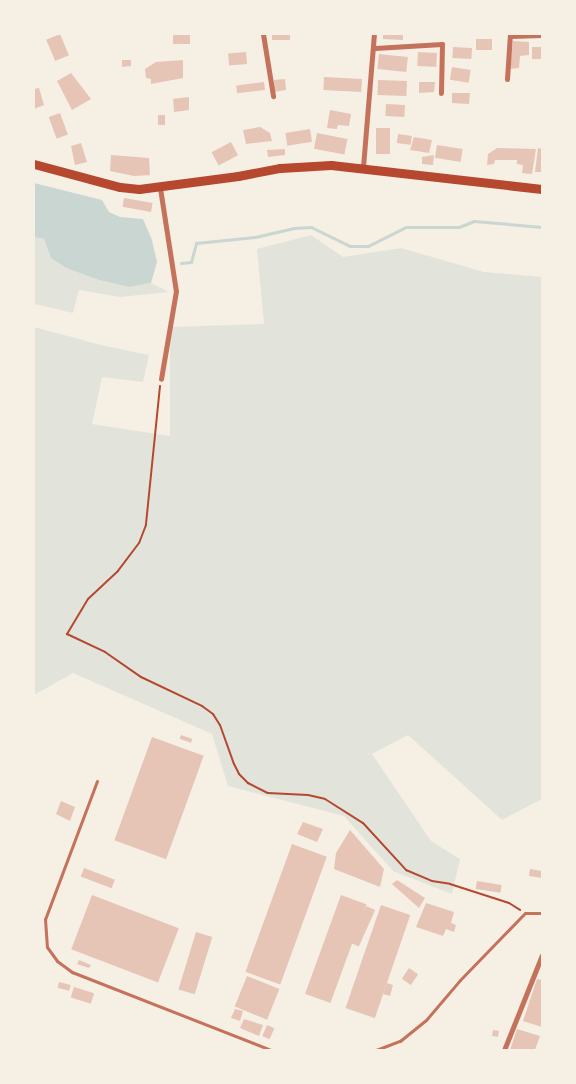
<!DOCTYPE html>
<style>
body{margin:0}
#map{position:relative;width:576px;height:1084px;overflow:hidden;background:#f6efe4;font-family:"Archivo Narrow",sans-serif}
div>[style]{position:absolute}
.green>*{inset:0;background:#e2e4dc}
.water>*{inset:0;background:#c9d6d2}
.stream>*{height:3px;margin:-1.5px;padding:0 1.5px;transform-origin:1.5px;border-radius:1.5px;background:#c9d6d2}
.building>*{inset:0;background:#e6c5b7;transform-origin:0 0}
.path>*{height:2px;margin:-1px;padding:0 1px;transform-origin:1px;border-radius:1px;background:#b5482f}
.service>*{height:3px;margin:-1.5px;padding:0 1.5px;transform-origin:1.5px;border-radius:1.5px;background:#c5725c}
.minor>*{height:5px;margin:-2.5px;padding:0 2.5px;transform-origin:2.5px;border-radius:2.5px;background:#c5725c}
.secondary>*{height:9px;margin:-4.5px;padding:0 4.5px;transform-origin:4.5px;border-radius:4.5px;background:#b5482f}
span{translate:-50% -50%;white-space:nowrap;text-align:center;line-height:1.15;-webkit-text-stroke:4.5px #f6efe4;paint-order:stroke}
.frame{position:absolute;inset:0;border:35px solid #f6efe4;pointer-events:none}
</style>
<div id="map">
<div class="green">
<i style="clip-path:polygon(311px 235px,343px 257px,401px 248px,484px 272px,542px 277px,542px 799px,502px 820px,408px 735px,372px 754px,431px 841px,460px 859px,452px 894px,393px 871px,344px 816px,228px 786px,212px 734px,73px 673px,34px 695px,34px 327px,101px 345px,149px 355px,143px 382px,102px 377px,92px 424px,170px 436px,170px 327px,264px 324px,257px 249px)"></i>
<i style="clip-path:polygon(34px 237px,44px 239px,51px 258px,66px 268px,99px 280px,129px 287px,151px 283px,169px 292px,120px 297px,79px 290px,73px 313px,34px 304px)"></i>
</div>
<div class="water">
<i style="clip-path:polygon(34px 183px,102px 200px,109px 212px,120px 217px,143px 219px,152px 240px,157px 262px,151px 283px,129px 287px,99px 280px,66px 268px,51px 258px,44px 239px,34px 237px)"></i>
</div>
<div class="stream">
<i style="left:181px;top:263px;width:10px;rotate:-6deg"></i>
<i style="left:191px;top:262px;width:20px;rotate:-75deg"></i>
<i style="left:196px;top:243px;width:59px;rotate:-5.8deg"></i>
<i style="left:255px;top:237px;width:40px;rotate:-13deg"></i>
<i style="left:294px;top:228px;width:17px;rotate:-3deg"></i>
<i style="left:311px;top:227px;width:43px;rotate:26deg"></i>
<i style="left:350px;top:246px;width:18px"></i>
<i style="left:368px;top:246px;width:42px;rotate:-26.6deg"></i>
<i style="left:406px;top:227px;width:53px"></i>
<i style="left:459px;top:227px;width:16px;rotate:-22deg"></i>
<i style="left:474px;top:221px;width:68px;rotate:5deg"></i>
</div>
<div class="building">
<i style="left:60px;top:34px;width:23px;height:15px;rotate:67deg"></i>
<i style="left:173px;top:34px;width:17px;height:10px"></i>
<i style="left:272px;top:34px;width:18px;height:6px"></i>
<i style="clip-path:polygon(383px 34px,403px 34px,403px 40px,383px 39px)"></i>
<i style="left:476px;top:39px;width:16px;height:11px"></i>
<i style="clip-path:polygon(513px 41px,529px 42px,529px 55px,520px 56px,519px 68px,510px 69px)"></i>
<i style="left:453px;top:47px;width:19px;height:11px;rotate:3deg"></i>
<i style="left:542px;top:47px;width:12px;height:10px;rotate:90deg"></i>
<i style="left:246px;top:52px;width:12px;height:18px;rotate:85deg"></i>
<i style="left:418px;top:52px;width:19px;height:14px;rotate:3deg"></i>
<i style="left:379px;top:54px;width:29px;height:15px;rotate:6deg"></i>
<i style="clip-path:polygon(122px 60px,131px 60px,131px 66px,122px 67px)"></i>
<i style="clip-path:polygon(183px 60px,183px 78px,151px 84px,151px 79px,146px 78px,145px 69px,156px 62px)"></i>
<i style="left:452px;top:67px;width:19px;height:13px;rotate:9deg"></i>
<i style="clip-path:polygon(71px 73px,91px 99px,72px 110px,57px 81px)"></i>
<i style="left:324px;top:77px;width:38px;height:13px;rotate:3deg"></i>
<i style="clip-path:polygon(285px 79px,286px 90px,274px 92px,274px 80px)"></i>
<i style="left:378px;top:80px;width:29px;height:15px;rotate:2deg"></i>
<i style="left:264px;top:82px;width:8px;height:28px;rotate:83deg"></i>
<i style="clip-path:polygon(419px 82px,435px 82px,434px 92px,419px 93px)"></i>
<i style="clip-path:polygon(39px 88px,44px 105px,34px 109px,34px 89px)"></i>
<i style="clip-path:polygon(452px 93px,470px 93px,469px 104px,452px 103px)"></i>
<i style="clip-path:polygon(189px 97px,189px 110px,174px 112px,173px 99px)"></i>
<i style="left:386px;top:104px;width:19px;height:12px;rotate:3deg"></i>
<i style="clip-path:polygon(330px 110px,351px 114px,349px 126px,338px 125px,337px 129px,327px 128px)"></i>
<i style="left:60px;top:113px;width:23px;height:12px;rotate:70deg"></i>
<i style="left:158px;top:115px;width:7px;height:10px"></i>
<i style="clip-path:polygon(260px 127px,270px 133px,272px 141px,246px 144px,243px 130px)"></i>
<i style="left:376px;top:128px;width:14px;height:26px"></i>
<i style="left:310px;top:129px;width:13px;height:25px;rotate:81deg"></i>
<i style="left:317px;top:133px;width:31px;height:16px;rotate:11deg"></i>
<i style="left:398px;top:134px;width:14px;height:9px;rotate:8deg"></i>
<i style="clip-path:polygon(414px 137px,432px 140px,429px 153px,410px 150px)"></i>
<i style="left:231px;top:142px;width:15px;height:22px;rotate:62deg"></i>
<i style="clip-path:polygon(81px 143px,87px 162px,75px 165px,71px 146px)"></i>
<i style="left:437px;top:145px;width:26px;height:13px;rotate:9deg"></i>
<i style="clip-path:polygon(497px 148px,536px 149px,532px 174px,522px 173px,523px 165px,517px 164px,517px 160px,495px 160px,494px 164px,487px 165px,488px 154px)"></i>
<i style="clip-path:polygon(538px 148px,542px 149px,542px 167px,541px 172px,535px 172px)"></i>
<i style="clip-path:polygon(285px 149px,285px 155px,268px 157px,267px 150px)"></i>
<i style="clip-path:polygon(111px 155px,149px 158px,150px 175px,134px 176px,110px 171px)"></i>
<i style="clip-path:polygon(434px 155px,433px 165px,422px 164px,422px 157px)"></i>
<i style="left:124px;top:198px;width:29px;height:9px;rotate:10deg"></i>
<i style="left:181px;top:735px;width:12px;height:4px;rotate:20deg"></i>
<i style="left:152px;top:737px;width:55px;height:110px;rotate:20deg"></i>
<i style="clip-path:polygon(61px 801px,75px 807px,70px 821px,56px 814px)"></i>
<i style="clip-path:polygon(303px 822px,323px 829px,317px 842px,297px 834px)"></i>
<i style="clip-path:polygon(350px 830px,384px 869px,380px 887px,334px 869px,336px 853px)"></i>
<i style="left:292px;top:844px;width:37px;height:136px;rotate:20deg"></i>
<i style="left:84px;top:868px;width:33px;height:9px;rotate:21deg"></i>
<i style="left:530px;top:869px;width:12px;height:7px;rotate:9deg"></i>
<i style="clip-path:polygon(397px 880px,425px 898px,419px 908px,392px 884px)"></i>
<i style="left:477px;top:881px;width:25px;height:8px;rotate:9deg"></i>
<i style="left:92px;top:895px;width:93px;height:58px;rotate:21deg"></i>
<i style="left:341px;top:895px;width:27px;height:105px;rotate:20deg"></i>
<i style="clip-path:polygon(426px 903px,454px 912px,451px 923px,456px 925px,454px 932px,446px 929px,443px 936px,416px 927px)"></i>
<i style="left:381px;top:905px;width:31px;height:109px;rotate:19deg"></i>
<i style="left:366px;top:906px;width:10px;height:40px;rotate:24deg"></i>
<i style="left:196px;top:932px;width:17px;height:60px;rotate:17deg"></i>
<i style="clip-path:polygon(79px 960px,91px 965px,89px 968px,77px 964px)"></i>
<i style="left:409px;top:968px;width:11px;height:13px;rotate:34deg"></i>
<i style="left:247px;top:976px;width:35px;height:33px;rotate:22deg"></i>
<i style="clip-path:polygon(537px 979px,542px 980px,542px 1027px,523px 1021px)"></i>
<i style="left:59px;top:982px;width:12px;height:6px;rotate:14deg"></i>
<i style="clip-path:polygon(387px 983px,393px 985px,390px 996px,383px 994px)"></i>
<i style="left:74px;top:987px;width:21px;height:11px;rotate:17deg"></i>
<i style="clip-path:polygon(235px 1009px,243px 1011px,240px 1021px,231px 1018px)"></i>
<i style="clip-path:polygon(244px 1019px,263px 1025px,259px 1036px,240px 1028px)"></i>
<i style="left:267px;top:1025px;width:8px;height:12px;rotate:23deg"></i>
<i style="clip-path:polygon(517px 1029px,540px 1036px,535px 1050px,510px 1050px)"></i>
<i style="left:493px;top:1030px;width:6px;height:6px;rotate:9deg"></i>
</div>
<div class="path">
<i style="left:160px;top:386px;width:140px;rotate:95.8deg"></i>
<i style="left:146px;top:525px;width:19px;rotate:111deg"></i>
<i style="left:139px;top:543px;width:35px;rotate:127deg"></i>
<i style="left:118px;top:571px;width:41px;rotate:137deg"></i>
<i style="left:88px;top:599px;width:41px;rotate:121deg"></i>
<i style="left:67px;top:634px;width:42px;rotate:25.3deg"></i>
<i style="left:105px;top:652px;width:44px;rotate:34.8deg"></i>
<i style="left:141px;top:677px;width:68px;rotate:25.4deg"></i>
<i style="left:202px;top:706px;width:14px;rotate:36deg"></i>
<i style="left:213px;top:714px;width:13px;rotate:58deg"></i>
<i style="left:220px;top:725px;width:41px;rotate:70.3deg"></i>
<i style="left:234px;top:764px;width:11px;rotate:63deg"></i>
<i style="left:239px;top:774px;width:13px;rotate:45deg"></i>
<i style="left:248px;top:783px;width:22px;rotate:27deg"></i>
<i style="left:268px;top:793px;width:40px;rotate:2.9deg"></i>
<i style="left:308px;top:795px;width:17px;rotate:13deg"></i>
<i style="left:325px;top:799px;width:45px;rotate:32.3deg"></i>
<i style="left:363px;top:823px;width:64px;rotate:47.5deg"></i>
<i style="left:406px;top:870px;width:28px;rotate:23deg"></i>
<i style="left:432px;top:881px;width:18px;rotate:9deg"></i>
<i style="left:450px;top:884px;width:62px;rotate:17.9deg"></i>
<i style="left:509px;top:903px;width:13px;rotate:32deg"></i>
</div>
<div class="service">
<i style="left:97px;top:781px;width:147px;rotate:110.6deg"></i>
<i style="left:45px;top:919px;width:28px;rotate:86deg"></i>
<i style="left:47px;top:947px;width:17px;rotate:54deg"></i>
<i style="left:57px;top:961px;width:19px;rotate:36deg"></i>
<i style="left:72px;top:972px;width:214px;rotate:21.4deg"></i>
<i style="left:376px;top:1050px;width:26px;rotate:-21deg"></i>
<i style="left:400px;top:1041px;width:33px;rotate:-39deg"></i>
<i style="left:426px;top:1020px;width:52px;rotate:-49.6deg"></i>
<i style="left:460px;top:980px;width:93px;rotate:-45.9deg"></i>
<i style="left:525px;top:913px;width:17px"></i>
</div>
<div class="minor">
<i style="left:263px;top:34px;width:63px;rotate:80.8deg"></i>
<i style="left:510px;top:36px;width:32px;rotate:-2deg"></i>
<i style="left:375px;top:48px;width:67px;rotate:-3.4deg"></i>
<i style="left:442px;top:44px;width:49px;rotate:91.2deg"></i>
<i style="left:507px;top:79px;width:45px;rotate:-86.2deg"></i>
<i style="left:363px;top:167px;width:133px;rotate:-85.3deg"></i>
<i style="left:160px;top:188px;width:104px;rotate:81.2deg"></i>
<i style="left:176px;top:291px;width:89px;rotate:99.7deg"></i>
<i style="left:504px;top:1050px;width:102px;rotate:-68.2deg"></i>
</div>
<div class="secondary">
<i style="left:34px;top:164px;width:89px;rotate:15deg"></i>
<i style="left:120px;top:187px;width:19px;rotate:6deg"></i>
<i style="left:139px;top:189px;width:100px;rotate:-7.5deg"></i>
<i style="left:238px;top:176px;width:43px;rotate:-10.8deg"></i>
<i style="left:280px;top:168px;width:51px;rotate:-3.4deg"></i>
<i style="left:331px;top:165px;width:212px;rotate:6.5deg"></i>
</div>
<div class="frame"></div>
</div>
